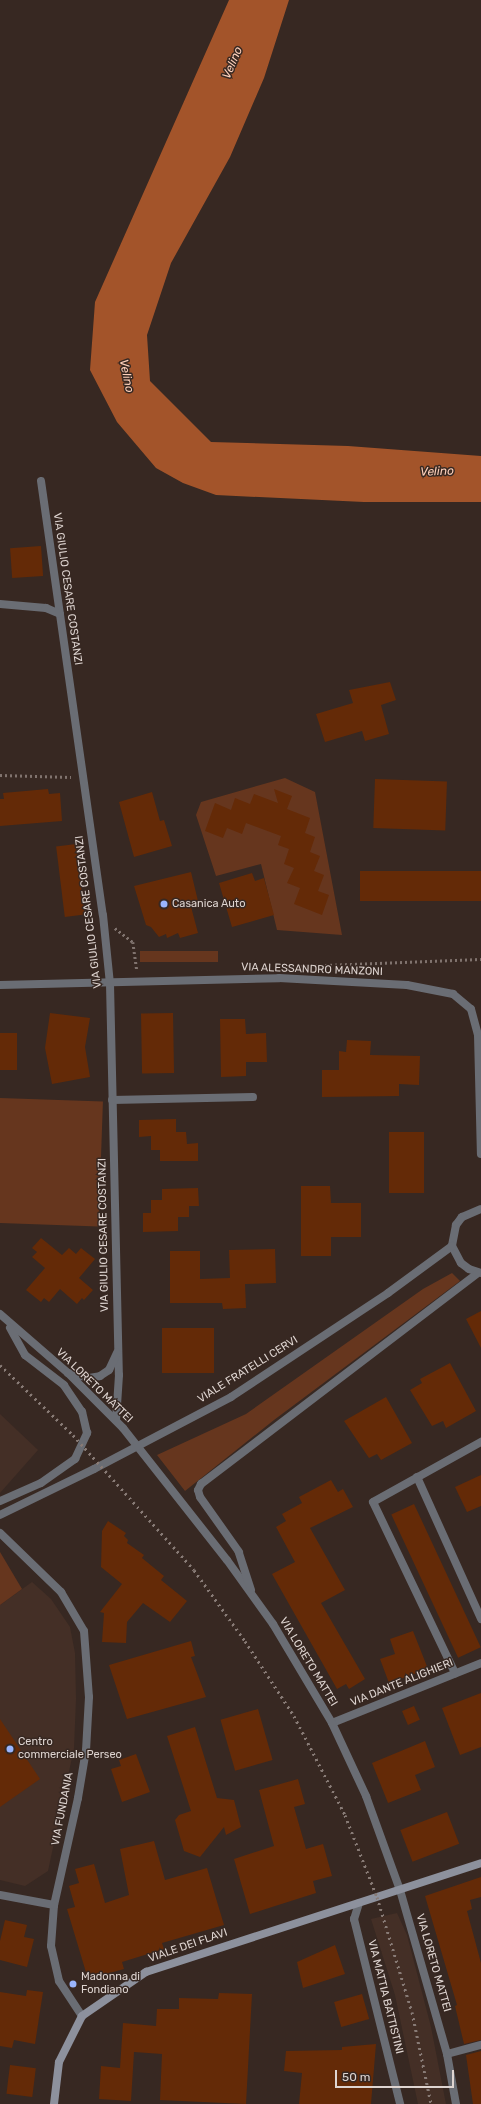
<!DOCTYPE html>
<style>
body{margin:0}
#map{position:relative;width:481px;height:2104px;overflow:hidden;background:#372822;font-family:Rubik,sans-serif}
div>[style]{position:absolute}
.built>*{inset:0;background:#442f26}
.green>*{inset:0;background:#66361e;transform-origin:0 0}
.water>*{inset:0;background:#a3542a}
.building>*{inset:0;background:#642a07;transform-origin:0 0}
.path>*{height:2.5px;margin-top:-1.25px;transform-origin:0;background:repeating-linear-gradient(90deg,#80736e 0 2px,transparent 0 5px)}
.service>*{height:8px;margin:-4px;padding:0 4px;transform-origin:4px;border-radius:4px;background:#6a6d74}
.minor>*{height:8px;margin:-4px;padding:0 4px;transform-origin:4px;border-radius:4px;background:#6a6d74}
.tertiary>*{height:8px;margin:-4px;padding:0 4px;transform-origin:4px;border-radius:4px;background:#6a6d74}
.secondary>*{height:8px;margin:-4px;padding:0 4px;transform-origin:4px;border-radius:4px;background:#8d919d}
.rail>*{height:3px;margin-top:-1.5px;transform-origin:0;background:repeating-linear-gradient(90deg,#887b76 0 2px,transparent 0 6px)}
.dots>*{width:11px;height:11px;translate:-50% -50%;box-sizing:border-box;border:2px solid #372822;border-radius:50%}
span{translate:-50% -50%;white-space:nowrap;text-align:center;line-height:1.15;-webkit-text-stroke:3px #372822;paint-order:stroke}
.street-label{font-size:11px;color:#ded4d0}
.poi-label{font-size:11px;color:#ded4d0}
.left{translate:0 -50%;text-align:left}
.water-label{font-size:12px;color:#fed0ba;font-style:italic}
.scale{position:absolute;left:335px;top:2070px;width:119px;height:18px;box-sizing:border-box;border:2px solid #ded4d0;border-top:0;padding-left:5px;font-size:12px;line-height:14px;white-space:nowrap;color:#ded4d0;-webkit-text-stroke:3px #372822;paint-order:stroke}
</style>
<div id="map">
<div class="built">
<i style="clip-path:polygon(0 1414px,38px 1450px,0 1493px)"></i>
<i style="clip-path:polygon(32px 1582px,51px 1599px,70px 1627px,75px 1653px,76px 1699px,74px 1748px,48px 1871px,25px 1886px,0 1880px,0 1605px)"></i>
<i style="clip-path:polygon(397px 1913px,407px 1935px,431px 2027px,446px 2104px,418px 2104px,395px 1995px,371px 1919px)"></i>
</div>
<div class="green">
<i style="clip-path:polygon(285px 778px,315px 792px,342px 935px,277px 930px,261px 864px,216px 876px,196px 815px,201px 802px)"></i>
<i style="left:218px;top:951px;width:11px;height:78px;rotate:90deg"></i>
<i style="left:0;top:1098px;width:103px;height:125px;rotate:2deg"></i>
<i style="clip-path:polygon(452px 1273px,460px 1281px,274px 1420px,185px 1491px,157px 1455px,246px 1414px,423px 1289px)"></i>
<i style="clip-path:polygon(0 1552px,22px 1589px,0 1605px)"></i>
</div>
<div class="water">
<i style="clip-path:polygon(229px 0,289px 0,264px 78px,230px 157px,171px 263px,147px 335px,150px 381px,211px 442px,348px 446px,481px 456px,481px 502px,364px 502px,216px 495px,183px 483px,156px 468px,117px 422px,90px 370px,95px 302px)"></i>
</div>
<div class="building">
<i style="left:41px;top:546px;width:30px;height:31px;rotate:86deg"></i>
<i style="clip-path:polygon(390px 682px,396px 700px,381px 705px,389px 734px,365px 741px,362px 731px,325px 742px,316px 714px,353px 703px,349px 690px)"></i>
<i style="left:375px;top:779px;width:72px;height:49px;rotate:2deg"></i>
<i style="clip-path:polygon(48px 789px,49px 794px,60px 793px,62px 821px,0 826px,0 799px,4px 799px,3px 793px)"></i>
<i style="clip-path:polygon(274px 789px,292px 796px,287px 809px,310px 818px,305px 833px,315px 837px,310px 852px,320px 856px,314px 871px,324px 875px,318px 891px,329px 895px,322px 915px,294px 904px,300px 888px,287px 883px,294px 868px,284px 864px,289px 849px,278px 845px,281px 836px,246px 823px,242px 834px,227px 828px,223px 838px,205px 831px,215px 803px,231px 810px,235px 798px,250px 804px,254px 794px,278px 803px)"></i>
<i style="clip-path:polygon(152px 792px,160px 821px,164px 820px,172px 846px,134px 857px,119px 802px)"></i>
<i style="left:76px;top:844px;width:71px;height:20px;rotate:83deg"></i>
<i style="left:481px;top:871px;width:30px;height:121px;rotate:90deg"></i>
<i style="clip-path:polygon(191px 872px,198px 901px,190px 903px,198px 933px,180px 938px,178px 933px,167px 938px,166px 934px,159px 937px,151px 927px,146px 925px,134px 886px)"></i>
<i style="clip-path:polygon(252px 873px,255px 881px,264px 878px,274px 915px,232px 927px,219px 883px)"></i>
<i style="clip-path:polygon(50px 1013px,90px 1018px,85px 1047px,90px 1077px,52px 1084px,45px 1048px)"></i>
<i style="left:173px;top:1013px;width:60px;height:32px;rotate:89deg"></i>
<i style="clip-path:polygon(220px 1019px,245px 1019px,246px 1034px,266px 1033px,267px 1062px,246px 1062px,246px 1076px,221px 1077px)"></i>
<i style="left:0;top:1033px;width:17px;height:37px"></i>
<i style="clip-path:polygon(347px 1040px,371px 1041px,370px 1055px,420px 1056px,419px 1085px,399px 1084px,399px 1096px,322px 1097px,322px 1070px,339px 1070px,339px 1051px,346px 1052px)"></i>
<i style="clip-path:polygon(176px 1119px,176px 1132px,186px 1132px,187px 1144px,198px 1143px,198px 1161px,160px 1161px,160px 1150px,151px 1150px,151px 1136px,139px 1137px,139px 1120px)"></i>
<i style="left:389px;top:1132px;width:35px;height:61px"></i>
<i style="clip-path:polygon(301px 1186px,330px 1186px,331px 1203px,361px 1203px,361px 1237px,331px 1237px,331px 1256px,301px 1256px)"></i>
<i style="clip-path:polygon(198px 1188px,199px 1206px,189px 1206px,189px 1217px,178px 1217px,178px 1231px,143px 1232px,143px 1213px,151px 1213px,151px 1200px,162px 1200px,162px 1189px)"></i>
<i style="clip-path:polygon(41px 1238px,62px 1255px,69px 1248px,76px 1254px,81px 1248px,95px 1259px,79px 1278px,93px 1290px,84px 1300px,82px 1298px,77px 1304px,60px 1289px,49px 1302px,44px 1298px,41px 1302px,26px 1290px,45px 1268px,32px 1257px,37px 1252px,32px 1248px)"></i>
<i style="clip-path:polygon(275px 1249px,276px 1283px,245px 1284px,246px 1308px,223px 1309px,222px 1303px,170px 1303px,170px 1251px,200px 1251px,200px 1279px,230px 1278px,229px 1250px)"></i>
<i style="clip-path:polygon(481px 1311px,481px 1348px,466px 1319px)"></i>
<i style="left:162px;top:1328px;width:52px;height:45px"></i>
<i style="clip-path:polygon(450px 1363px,476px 1411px,446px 1428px,443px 1421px,432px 1426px,410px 1390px,422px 1383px,420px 1379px)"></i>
<i style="clip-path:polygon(386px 1397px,412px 1443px,381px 1460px,377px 1454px,369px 1458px,344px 1421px)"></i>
<i style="clip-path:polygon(481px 1475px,481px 1506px,467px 1512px,455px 1487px)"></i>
<i style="clip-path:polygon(331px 1480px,338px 1492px,343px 1489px,353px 1507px,310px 1528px,345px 1590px,321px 1603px,365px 1679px,349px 1689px,346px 1684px,337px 1689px,272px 1574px,295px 1562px,276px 1527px,286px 1521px,282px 1514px,302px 1503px,299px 1497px)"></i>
<i style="left:414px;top:1504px;width:158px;height:25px;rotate:65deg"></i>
<i style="clip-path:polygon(108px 1521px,126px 1533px,124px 1536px,128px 1540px,127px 1543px,144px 1555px,142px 1558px,164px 1576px,161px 1580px,187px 1601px,170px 1622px,143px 1603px,127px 1622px,126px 1643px,102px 1642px,104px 1613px,100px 1612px,122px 1584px,101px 1567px,102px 1531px)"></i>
<i style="clip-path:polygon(413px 1631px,428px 1669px,389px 1683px,380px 1659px,395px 1654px,390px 1639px)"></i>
<i style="clip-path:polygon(191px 1641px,195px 1656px,191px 1657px,206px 1697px,127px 1719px,109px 1665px)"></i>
<i style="clip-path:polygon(481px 1693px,481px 1747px,460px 1755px,442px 1708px)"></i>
<i style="left:414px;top:1706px;width:15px;height:13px;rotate:67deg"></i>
<i style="left:258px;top:1709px;width:53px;height:39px;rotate:74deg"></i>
<i style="clip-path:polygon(0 1719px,40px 1779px,0 1807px)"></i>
<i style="clip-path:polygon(195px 1727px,217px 1798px,234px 1800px,241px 1827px,226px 1835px,224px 1827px,200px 1857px,184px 1851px,175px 1820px,179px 1815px,191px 1811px,167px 1736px)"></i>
<i style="clip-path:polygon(425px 1741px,435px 1767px,415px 1775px,421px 1790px,388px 1803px,372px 1763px)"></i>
<i style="clip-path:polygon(136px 1754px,150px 1792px,122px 1802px,111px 1769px,121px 1766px,119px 1760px)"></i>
<i style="clip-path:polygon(298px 1779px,305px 1804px,294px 1807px,306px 1849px,323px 1844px,332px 1876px,313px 1881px,316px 1893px,250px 1914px,234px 1859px,274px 1846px,259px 1790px)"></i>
<i style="left:447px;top:1812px;width:34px;height:50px;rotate:69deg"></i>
<i style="clip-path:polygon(154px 1841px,165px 1880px,207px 1868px,224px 1925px,162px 1943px,164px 1949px,122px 1962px,124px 1969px,88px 1979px,67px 1909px,75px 1907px,69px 1886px,79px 1883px,75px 1869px,94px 1864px,105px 1903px,129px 1895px,120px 1849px)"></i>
<i style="clip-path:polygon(481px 1877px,481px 1897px,470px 1900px,472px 1909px,467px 1911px,481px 1963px,481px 2040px,464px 2044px,455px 2006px,457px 2005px,425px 1896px)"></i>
<i style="clip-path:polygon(5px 1920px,27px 1925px,24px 1937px,34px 1939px,27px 1967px,0 1960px,0 1941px)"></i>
<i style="clip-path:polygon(335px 1945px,345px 1974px,303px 1988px,297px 1962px)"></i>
<i style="clip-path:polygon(27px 1990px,43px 1992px,35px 2044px,14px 2040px,12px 2048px,0 2046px,0 1992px,26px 1996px)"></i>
<i style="clip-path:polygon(219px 1993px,252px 1994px,246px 2104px,160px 2100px,162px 2054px,134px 2052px,131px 2101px,99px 2099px,101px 2066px,120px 2068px,123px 2023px,156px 2026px,157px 2009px,179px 2009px,179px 1998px,218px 1999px)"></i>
<i style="left:362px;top:1994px;width:26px;height:29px;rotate:74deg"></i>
<i style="clip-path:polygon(376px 2044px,371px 2104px,299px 2104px,302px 2073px,284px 2071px,286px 2051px,342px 2050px,342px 2047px)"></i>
<i style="clip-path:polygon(481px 2051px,481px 2104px,473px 2104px,466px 2055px)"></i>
<i style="left:10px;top:2065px;width:26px;height:29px;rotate:7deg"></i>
</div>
<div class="path">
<i style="left:0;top:775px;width:71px;rotate:1.6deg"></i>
<i style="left:115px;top:928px;width:23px;rotate:38deg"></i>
<i style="left:133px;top:942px;width:28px;rotate:82deg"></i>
<i style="left:300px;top:966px;width:181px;rotate:-2.2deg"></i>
</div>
<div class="service">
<i style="left:41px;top:481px;width:438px;rotate:81.9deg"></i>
<i style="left:103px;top:915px;width:69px;rotate:84.2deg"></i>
<i style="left:0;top:604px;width:46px;rotate:5deg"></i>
<i style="left:46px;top:608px;width:15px;rotate:23deg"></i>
<i style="left:373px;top:1502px;width:190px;rotate:64.4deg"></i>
</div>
<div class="minor">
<i style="left:110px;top:984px;width:391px;rotate:88.7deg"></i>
<i style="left:119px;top:1375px;width:45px;rotate:93.8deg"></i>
<i style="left:0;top:985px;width:279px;rotate:-1.4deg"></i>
<i style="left:279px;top:978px;width:128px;rotate:3.1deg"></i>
<i style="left:407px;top:985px;width:47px;rotate:11.1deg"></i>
<i style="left:453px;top:994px;width:23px;rotate:40deg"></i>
<i style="left:471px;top:1009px;width:27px;rotate:75deg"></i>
<i style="left:478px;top:1035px;width:119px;rotate:88.6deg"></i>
<i style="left:112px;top:1100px;width:141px;rotate:-1.2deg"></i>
<i style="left:68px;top:1373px;width:22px;rotate:13deg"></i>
<i style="left:89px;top:1378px;width:11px;rotate:-10deg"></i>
<i style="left:100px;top:1376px;width:11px;rotate:-34deg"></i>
<i style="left:109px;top:1370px;width:19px;rotate:-65deg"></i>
<i style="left:417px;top:1477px;width:156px;rotate:65.7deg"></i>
<i style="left:373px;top:1502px;width:124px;rotate:-29.1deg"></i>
<i style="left:0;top:1533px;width:85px;rotate:44deg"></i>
<i style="left:61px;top:1592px;width:45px;rotate:59.5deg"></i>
<i style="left:84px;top:1631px;width:66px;rotate:85.7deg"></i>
<i style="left:89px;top:1697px;width:53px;rotate:93.2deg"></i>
<i style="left:86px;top:1750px;width:49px;rotate:99.5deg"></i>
<i style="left:78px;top:1798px;width:110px;rotate:102.6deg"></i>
<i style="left:54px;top:1905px;width:41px;rotate:94.2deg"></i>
<i style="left:51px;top:1946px;width:36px;rotate:77deg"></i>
<i style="left:59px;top:1981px;width:42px;rotate:56.7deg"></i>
<i style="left:332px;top:1723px;width:161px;rotate:-21.9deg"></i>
<i style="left:0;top:1895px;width:55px;rotate:10.5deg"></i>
<i style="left:359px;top:1903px;width:17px;rotate:107deg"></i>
<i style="left:354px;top:1919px;width:191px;rotate:76deg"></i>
<i style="left:447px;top:2054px;width:35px;rotate:-15deg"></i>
</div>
<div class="tertiary">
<i style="left:481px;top:1209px;width:21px;rotate:157deg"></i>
<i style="left:462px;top:1217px;width:10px;rotate:127deg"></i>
<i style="left:456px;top:1225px;width:21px;rotate:101deg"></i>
<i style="left:452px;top:1246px;width:19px;rotate:62deg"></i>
<i style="left:461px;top:1263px;width:10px;rotate:37deg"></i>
<i style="left:469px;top:1269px;width:13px;rotate:18deg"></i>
<i style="left:0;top:1314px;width:90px;rotate:40.9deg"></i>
<i style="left:68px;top:1373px;width:78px;rotate:45deg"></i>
<i style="left:123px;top:1428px;width:168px;rotate:51.8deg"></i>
<i style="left:227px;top:1560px;width:79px;rotate:54.3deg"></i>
<i style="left:273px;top:1624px;width:115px;rotate:59.2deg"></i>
<i style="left:332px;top:1723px;width:81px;rotate:65deg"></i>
<i style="left:366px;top:1796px;width:100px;rotate:70.1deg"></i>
<i style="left:400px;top:1890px;width:171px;rotate:74deg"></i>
<i style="left:447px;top:2054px;width:51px;rotate:79.8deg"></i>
<i style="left:0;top:1501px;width:45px;rotate:-23.7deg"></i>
<i style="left:41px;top:1483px;width:42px;rotate:-35.2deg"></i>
<i style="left:75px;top:1459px;width:29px;rotate:-65deg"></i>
<i style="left:87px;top:1433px;width:22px;rotate:-103deg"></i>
<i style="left:82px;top:1412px;width:32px;rotate:-124deg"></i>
<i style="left:64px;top:1385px;width:49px;rotate:-142.4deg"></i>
<i style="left:25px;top:1355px;width:31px;rotate:-119deg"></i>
<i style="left:0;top:1515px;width:105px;rotate:-26.1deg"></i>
<i style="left:94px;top:1469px;width:155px;rotate:-27.7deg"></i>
<i style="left:231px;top:1397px;width:188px;rotate:-33.5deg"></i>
<i style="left:388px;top:1293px;width:79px;rotate:-36.3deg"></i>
<i style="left:251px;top:1590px;width:40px;rotate:-108deg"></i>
<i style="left:239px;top:1552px;width:67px;rotate:-125.3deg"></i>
<i style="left:200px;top:1497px;width:7px;rotate:-106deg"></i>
<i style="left:198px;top:1490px;width:7px;rotate:-63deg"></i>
<i style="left:201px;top:1484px;width:348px;rotate:-37.3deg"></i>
</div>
<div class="secondary">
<i style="left:54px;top:2104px;width:42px;rotate:-83.2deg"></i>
<i style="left:59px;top:2062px;width:51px;rotate:-63.4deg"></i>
<i style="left:82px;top:2016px;width:78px;rotate:-34.5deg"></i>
<i style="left:146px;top:1972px;width:352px;rotate:-18deg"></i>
</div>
<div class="rail">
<i style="left:0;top:1365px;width:101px;rotate:43.8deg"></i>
<i style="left:73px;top:1435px;width:181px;rotate:48.1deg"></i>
<i style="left:194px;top:1570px;width:87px;rotate:54.3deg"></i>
<i style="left:245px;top:1641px;width:90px;rotate:56.8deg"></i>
<i style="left:294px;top:1716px;width:111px;rotate:62.7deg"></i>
<i style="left:345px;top:1815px;width:88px;rotate:68.7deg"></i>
<i style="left:377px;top:1897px;width:120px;rotate:73.1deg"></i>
<i style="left:412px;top:2012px;width:94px;rotate:78.3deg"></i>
</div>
<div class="dots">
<i style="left:164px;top:904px;background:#9ab5fd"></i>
<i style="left:10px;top:1749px;background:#9ab5fd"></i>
<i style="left:73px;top:1984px;background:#9ab5fd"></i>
</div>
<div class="street-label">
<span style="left:67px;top:589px;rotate:82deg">VIA GIULIO CESARE COSTANZI</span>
<span style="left:89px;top:912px;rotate:-97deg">VIA GIULIO CESARE COSTANZI</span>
<span style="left:312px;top:970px;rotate:2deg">VIA ALESSANDRO MANZONI</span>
<span style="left:104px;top:1235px;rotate:-91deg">VIA GIULIO CESARE COSTANZI</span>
<span style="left:248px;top:1370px;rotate:-32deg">VIALE FRATELLI CERVI</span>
<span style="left:94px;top:1386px;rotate:44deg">VIA LORETO MATTEI</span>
<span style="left:308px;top:1662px;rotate:59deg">VIA LORETO MATTEI</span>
<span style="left:402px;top:1683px;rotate:-22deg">VIA DANTE ALIGHIERI</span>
<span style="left:63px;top:1809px;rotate:-79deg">VIA FUNDANIA</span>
<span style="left:188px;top:1946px;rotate:-19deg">VIALE DEI FLAVI</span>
<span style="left:433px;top:1963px;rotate:74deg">VIA LORETO MATTEI</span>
<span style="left:385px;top:1997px;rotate:76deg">VIA MATTIA BATTISTINI</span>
</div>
<div class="poi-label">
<span class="left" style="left:172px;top:904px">Casanica Auto</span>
<span class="left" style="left:18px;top:1749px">Centro<br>commerciale Perseo</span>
<span class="left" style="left:81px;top:1984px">Madonna di<br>Fondiano</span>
</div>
<div class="water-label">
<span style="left:233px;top:63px;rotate:-67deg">Velino</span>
<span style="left:126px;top:376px;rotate:79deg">Velino</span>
<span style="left:437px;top:472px;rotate:-2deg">Velino</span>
</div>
<div class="scale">50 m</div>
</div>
